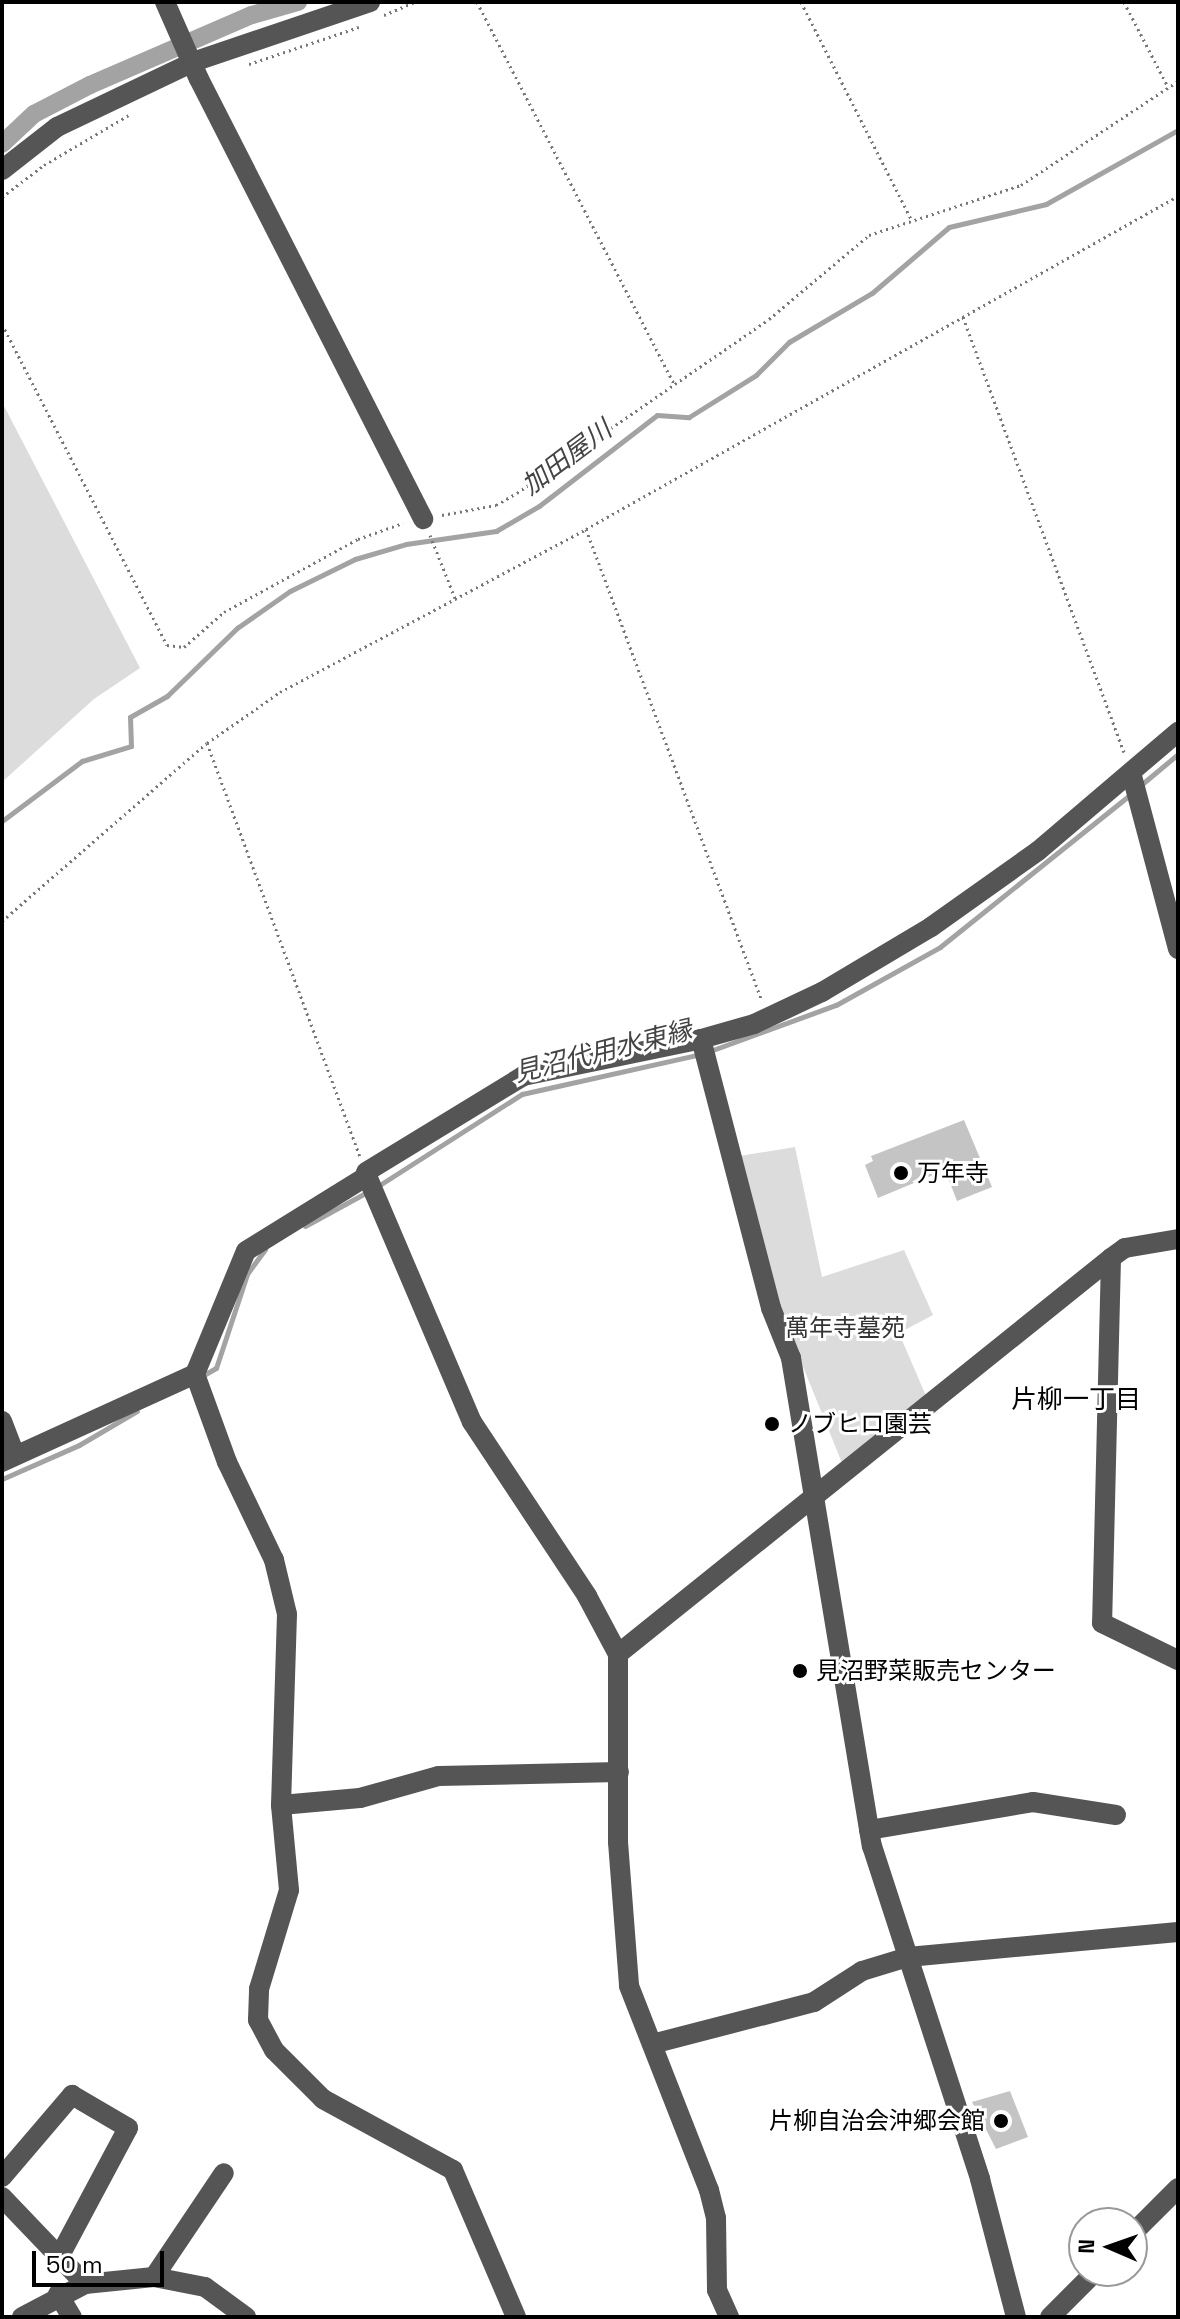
<!DOCTYPE html>
<meta charset="utf-8">
<style>
body{margin:0}
#map{position:relative;width:1180px;height:2319px;overflow:hidden;background:#fff;font-family:"Space Grotesk","Noto Sans JP",sans-serif}
div>[style]{position:absolute}
.green>*{inset:0;background:#dcdcdc}
.stream>*{height:5px;margin:-2.5px;padding:0 2.5px;transform-origin:2.5px;border-radius:2.5px;background:#a3a3a3}
.canal>*{height:18px;margin:-9px;padding:0 9px;transform-origin:9px;border-radius:9px;background:#a3a3a3}
.building>*{inset:0;background:#c4c4c4}
.path>*{height:3px;margin-top:-1.5px;transform-origin:0;background:repeating-linear-gradient(90deg,#777 0 2px,transparent 0 6px)}
.minor>*{height:20px;margin:-10px;padding:0 10px;transform-origin:10px;border-radius:10px;background:#555}
.dots>*{width:22px;height:22px;translate:-50% -50%;box-sizing:border-box;border:4px solid #fff;border-radius:50%}
span{translate:-50% -50%;white-space:nowrap;text-align:center;line-height:1.15;-webkit-text-stroke:6px #fff;paint-order:stroke}
.poi-label{font-size:24px;color:#000}
.left{translate:0 -50%;text-align:left}
.right{translate:-100% -50%;text-align:right}
.park-label{font-size:24px;color:#333}
.water-label{font-size:26px;color:#444;font-style:italic}
.neighbourhood-label{font-size:26px;color:#000}
.frame{position:absolute;inset:0;border:4px solid #000;pointer-events:none}
.north{position:absolute;left:1068px;top:2207px;width:80px;height:80px;box-sizing:border-box;background:#fff;border:2px solid #999;border-radius:50%;rotate:272deg;font-size:22px;font-weight:700;line-height:32px;text-align:center;color:#000}
.north::after{content:'';display:block;margin:auto;width:28px;height:36px;background:#000;clip-path:polygon(50% 0,100% 100%,50% 72%,0 100%)}
.scale{position:absolute;left:32px;top:2251px;width:132px;height:36px;box-sizing:border-box;border:4px solid #000;border-top:0;padding-left:10px;font-size:24px;line-height:28px;white-space:nowrap;color:#000;-webkit-text-stroke:6px #fff;paint-order:stroke}
</style>
<div id="map">
<div class="green">
<i style="clip-path:polygon(2px 402px,140px 668px,94px 699px,2px 782px)"></i>
<i style="clip-path:polygon(795px 1147px,822px 1277px,904px 1250px,933px 1315px,899px 1333px,926px 1396px,842px 1463px,774px 1295px,740px 1156px)"></i>
</div>
<div class="stream">
<i style="left:1142px;top:784px;width:47px;rotate:-39.8deg"></i>
<i style="left:2px;top:821px;width:100px;rotate:-36.9deg"></i>
<i style="left:82px;top:761px;width:51px;rotate:-17deg"></i>
<i style="left:131px;top:746px;width:29px;rotate:-92deg"></i>
<i style="left:130px;top:717px;width:43px;rotate:-29.6deg"></i>
<i style="left:167px;top:696px;width:98px;rotate:-44.2deg"></i>
<i style="left:237px;top:628px;width:65px;rotate:-34.9deg"></i>
<i style="left:290px;top:591px;width:72px;rotate:-26.2deg"></i>
<i style="left:355px;top:559px;width:53px;rotate:-16.4deg"></i>
<i style="left:406px;top:544px;width:91px;rotate:-8.2deg"></i>
<i style="left:496px;top:531px;width:50px;rotate:-30.2deg"></i>
<i style="left:539px;top:506px;width:149px;rotate:-37.6deg"></i>
<i style="left:657px;top:415px;width:32px;rotate:4deg"></i>
<i style="left:689px;top:417px;width:79px;rotate:-32.1deg"></i>
<i style="left:756px;top:375px;width:47px;rotate:-45deg"></i>
<i style="left:789px;top:342px;width:96px;rotate:-30.6deg"></i>
<i style="left:872px;top:293px;width:101px;rotate:-40.6deg"></i>
<i style="left:949px;top:227px;width:100px;rotate:-13.3deg"></i>
<i style="left:1046px;top:204px;width:151px;rotate:-29.3deg"></i>
<i style="left:710px;top:1051px;width:134px;rotate:-20.1deg"></i>
<i style="left:836px;top:1005px;width:119px;rotate:-29.1deg"></i>
<i style="left:940px;top:947px;width:245px;rotate:-38.7deg"></i>
<i style="left:378px;top:1186px;width:171px;rotate:-32.6deg"></i>
<i style="left:522px;top:1094px;width:183px;rotate:-12.6deg"></i>
<i style="left:305px;top:1226px;width:73px;rotate:-28.7deg"></i>
<i style="left:202px;top:1376px;width:16px;rotate:-30deg"></i>
<i style="left:216px;top:1368px;width:99px;rotate:-71.7deg"></i>
<i style="left:247px;top:1274px;width:31px;rotate:-54deg"></i>
<i style="left:2px;top:1479px;width:84px;rotate:-23.8deg"></i>
<i style="left:79px;top:1445px;width:67px;rotate:-30.4deg"></i>
</div>
<div class="canal">
<i style="left:2px;top:144px;width:44px;rotate:-43.2deg"></i>
<i style="left:34px;top:114px;width:63px;rotate:-27.4deg"></i>
<i style="left:90px;top:85px;width:176px;rotate:-23.4deg"></i>
<i style="left:252px;top:15px;width:48px;rotate:-15.8deg"></i>
</div>
<div class="building">
<i style="clip-path:polygon(964px 1120px,992px 1187px,957px 1201px,945px 1170px,878px 1198px,865px 1165px,873px 1161px,871px 1156px)"></i>
<i style="clip-path:polygon(1010px 2091px,1028px 2137px,996px 2149px,972px 2102px)"></i>
</div>
<div class="path">
<i style="left:477px;top:2px;width:431px;rotate:62.7deg"></i>
<i style="left:801px;top:2px;width:243px;rotate:63.1deg"></i>
<i style="left:1124px;top:2px;width:96px;rotate:62.6deg"></i>
<i style="left:384px;top:15px;width:33px;rotate:-23deg"></i>
<i style="left:249px;top:64px;width:116px;rotate:-18.6deg"></i>
<i style="left:2px;top:197px;width:53px;rotate:-37.3deg"></i>
<i style="left:44px;top:165px;width:99px;rotate:-30.5deg"></i>
<i style="left:963px;top:317px;width:465px;rotate:69.7deg"></i>
<i style="left:2px;top:324px;width:361px;rotate:62.8deg"></i>
<i style="left:167px;top:645px;width:17px;rotate:7deg"></i>
<i style="left:184px;top:647px;width:53px;rotate:-41.2deg"></i>
<i style="left:224px;top:612px;width:153px;rotate:-28.6deg"></i>
<i style="left:358px;top:539px;width:48px;rotate:-19.6deg"></i>
<i style="left:442px;top:515px;width:55px;rotate:-10.5deg"></i>
<i style="left:496px;top:505px;width:24px;rotate:-30deg"></i>
<i style="left:517px;top:493px;width:306px;rotate:-34.6deg"></i>
<i style="left:769px;top:319px;width:131px;rotate:-40deg"></i>
<i style="left:869px;top:235px;width:160px;rotate:-18.2deg"></i>
<i style="left:1021px;top:185px;width:188px;rotate:-33.5deg"></i>
<i style="left:586px;top:529px;width:504px;rotate:69.55deg"></i>
<i style="left:430px;top:535px;width:68px;rotate:68.4deg"></i>
<i style="left:207px;top:743px;width:440px;rotate:69.7deg"></i>
<i style="left:2px;top:921px;width:271px;rotate:-41deg"></i>
<i style="left:207px;top:743px;width:89px;rotate:-34.9deg"></i>
<i style="left:280px;top:692px;width:347px;rotate:-28deg"></i>
<i style="left:586px;top:529px;width:679px;rotate:-29.36deg"></i>
</div>
<div class="minor">
<i style="left:165px;top:2px;width:84px;rotate:66.2deg"></i>
<i style="left:199px;top:79px;width:494px;rotate:63deg"></i>
<i style="left:2px;top:170px;width:70px;rotate:-38deg"></i>
<i style="left:57px;top:127px;width:151px;rotate:-25.5deg"></i>
<i style="left:193px;top:62px;width:187px;rotate:-18.7deg"></i>
<i style="left:1132px;top:776px;width:179px;rotate:75.1deg"></i>
<i style="left:701px;top:1039px;width:278px;rotate:75.4deg"></i>
<i style="left:771px;top:1308px;width:54px;rotate:68.2deg"></i>
<i style="left:791px;top:1358px;width:495px;rotate:80.6deg"></i>
<i style="left:872px;top:1846px;width:350px;rotate:72deg"></i>
<i style="left:980px;top:2179px;width:143px;rotate:75.4deg"></i>
<i style="left:366px;top:1172px;width:184px;rotate:-31.4deg"></i>
<i style="left:523px;top:1076px;width:182px;rotate:-11.7deg"></i>
<i style="left:701px;top:1039px;width:55px;rotate:-15.8deg"></i>
<i style="left:754px;top:1024px;width:75px;rotate:-25.2deg"></i>
<i style="left:822px;top:992px;width:127px;rotate:-30.8deg"></i>
<i style="left:931px;top:927px;width:131px;rotate:-35.4deg"></i>
<i style="left:1038px;top:851px;width:184px;rotate:-40.4deg"></i>
<i style="left:1111px;top:1258px;width:365px;rotate:91.4deg"></i>
<i style="left:1102px;top:1623px;width:85px;rotate:26deg"></i>
<i style="left:2px;top:1421px;width:36px;rotate:69deg"></i>
<i style="left:2px;top:1462px;width:212px;rotate:-24.5deg"></i>
<i style="left:618px;top:1654px;width:632px;rotate:-38.77deg"></i>
<i style="left:1111px;top:1258px;width:17px;rotate:-36deg"></i>
<i style="left:1125px;top:1248px;width:54px;rotate:-9.6deg"></i>
<i style="left:281px;top:1805px;width:79px;rotate:-5.1deg"></i>
<i style="left:360px;top:1798px;width:82px;rotate:-15.6deg"></i>
<i style="left:439px;top:1776px;width:180px;rotate:-1.3deg"></i>
<i style="left:869px;top:1830px;width:166px;rotate:-9.7deg"></i>
<i style="left:1033px;top:1802px;width:84px;rotate:8.9deg"></i>
<i style="left:652px;top:2044px;width:167px;rotate:-14.5deg"></i>
<i style="left:814px;top:2002px;width:57px;rotate:-32.9deg"></i>
<i style="left:862px;top:1971px;width:48px;rotate:-16.9deg"></i>
<i style="left:908px;top:1957px;width:271px;rotate:-5.3deg"></i>
<i style="left:2px;top:2177px;width:108px;rotate:-49.5deg"></i>
<i style="left:72px;top:2095px;width:65px;rotate:30.5deg"></i>
<i style="left:128px;top:2128px;width:146px;rotate:118.1deg"></i>
<i style="left:2px;top:2197px;width:120px;rotate:46.3deg"></i>
<i style="left:1132px;top:2234px;width:65px;rotate:-45deg"></i>
<i style="left:154px;top:2277px;width:125px;rotate:-56.1deg"></i>
<i style="left:58px;top:2294px;width:27px;rotate:59deg"></i>
<i style="left:22px;top:2317px;width:71px;rotate:-27.6deg"></i>
<i style="left:85px;top:2284px;width:69px;rotate:-5.8deg"></i>
<i style="left:154px;top:2277px;width:52px;rotate:11.1deg"></i>
<i style="left:205px;top:2287px;width:51px;rotate:36.2deg"></i>
<i style="left:516px;top:2317px;width:160px;rotate:-113.2deg"></i>
<i style="left:453px;top:2170px;width:148px;rotate:-151.4deg"></i>
<i style="left:323px;top:2099px;width:69px;rotate:-135deg"></i>
<i style="left:274px;top:2050px;width:34px;rotate:-118deg"></i>
<i style="left:258px;top:2020px;width:31px;rotate:-88deg"></i>
<i style="left:259px;top:1989px;width:103px;rotate:-73.1deg"></i>
<i style="left:289px;top:1890px;width:85px;rotate:-95.4deg"></i>
<i style="left:281px;top:1805px;width:191px;rotate:-88.2deg"></i>
<i style="left:287px;top:1614px;width:56px;rotate:-103.5deg"></i>
<i style="left:274px;top:1560px;width:109px;rotate:-115.6deg"></i>
<i style="left:227px;top:1462px;width:94px;rotate:-110deg"></i>
<i style="left:195px;top:1374px;width:133px;rotate:-67.5deg"></i>
<i style="left:246px;top:1251px;width:142px;rotate:-31.8deg"></i>
<i style="left:367px;top:1176px;width:267px;rotate:66.9deg"></i>
<i style="left:472px;top:1422px;width:209px;rotate:56.5deg"></i>
<i style="left:587px;top:1596px;width:66px;rotate:61.9deg"></i>
<i style="left:618px;top:1654px;width:188px;rotate:90deg"></i>
<i style="left:618px;top:1842px;width:144px;rotate:85.6deg"></i>
<i style="left:629px;top:1986px;width:219px;rotate:68.6deg"></i>
<i style="left:709px;top:2190px;width:29px;rotate:76deg"></i>
<i style="left:716px;top:2218px;width:72px;rotate:89.2deg"></i>
<i style="left:717px;top:2290px;width:30px;rotate:66deg"></i>
<i style="left:1050px;top:2317px;width:65px;rotate:-45deg"></i>
</div>
<div class="dots">
<i style="left:901px;top:1173px;background:#000"></i>
<i style="left:772px;top:1424px;background:#000"></i>
<i style="left:800px;top:1671px;background:#000"></i>
<i style="left:1001px;top:2121px;background:#000"></i>
</div>
<div class="poi-label">
<span class="left" style="left:917px;top:1173px">万年寺</span>
<span class="left" style="left:788px;top:1424px">ノブヒロ園芸</span>
<span class="left" style="left:816px;top:1671px">見沼野菜販売センター</span>
<span class="right" style="left:985px;top:2121px">片柳自治会沖郷会館</span>
</div>
<div class="park-label">
<span style="left:845px;top:1328px">萬年寺墓苑</span>
</div>
<div class="water-label">
<span style="left:567px;top:458px;rotate:-37deg">加田屋川</span>
<span style="left:603px;top:1052px;rotate:-14deg">見沼代用水東縁</span>
</div>
<div class="neighbourhood-label">
<span style="left:1076px;top:1400px">片柳一丁目</span>
</div>
<div class="frame"></div>
<div class="north">N</div>
<div class="scale">50 m</div>
</div>
